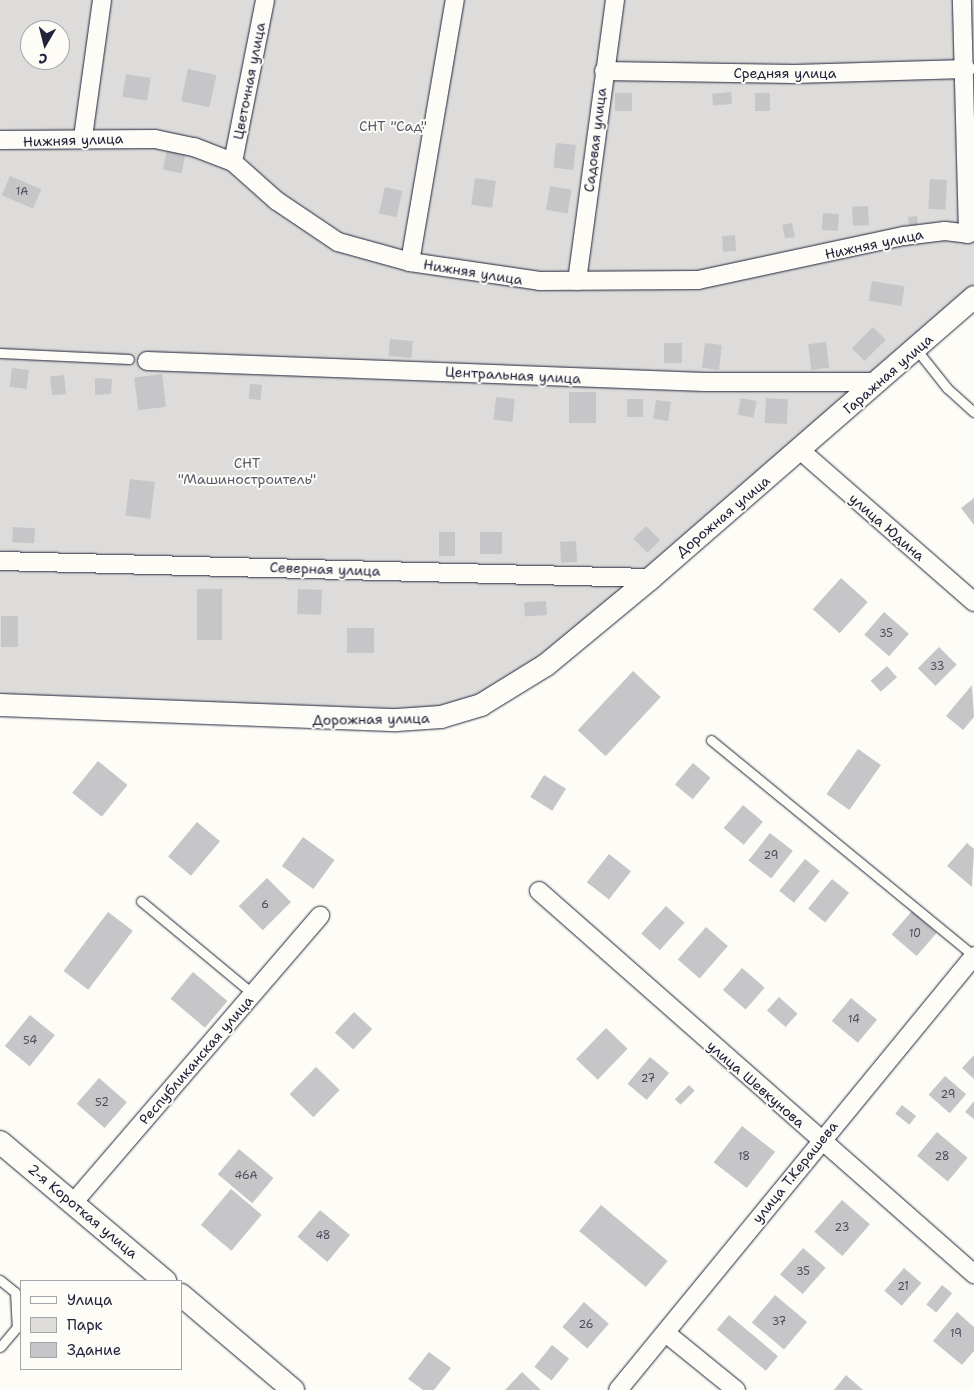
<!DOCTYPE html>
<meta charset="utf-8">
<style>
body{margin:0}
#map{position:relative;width:974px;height:1390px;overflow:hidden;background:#fdfcf7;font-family:"Shantell Sans",sans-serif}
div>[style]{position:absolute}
.green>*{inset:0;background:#dddcdb}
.building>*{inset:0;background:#c6c6c8;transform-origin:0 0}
.roads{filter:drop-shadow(0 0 1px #22223b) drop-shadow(0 0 1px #22223b)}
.service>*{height:9px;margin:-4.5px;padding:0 4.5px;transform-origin:4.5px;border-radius:4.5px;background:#fdfcf7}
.minor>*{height:18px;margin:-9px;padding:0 9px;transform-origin:9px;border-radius:9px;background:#fdfcf7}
.tertiary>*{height:22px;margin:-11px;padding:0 11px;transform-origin:11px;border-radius:11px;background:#fdfcf7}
span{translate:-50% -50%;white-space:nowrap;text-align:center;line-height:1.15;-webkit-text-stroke:4px #fdfcf7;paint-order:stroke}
.number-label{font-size:11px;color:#4b4b5e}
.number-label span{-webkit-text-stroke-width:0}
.street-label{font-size:14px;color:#22223b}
.park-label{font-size:14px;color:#5a5a6b}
.legend{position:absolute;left:20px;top:1280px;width:162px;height:90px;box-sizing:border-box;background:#fdfcf7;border:1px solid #a5a5ac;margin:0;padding:6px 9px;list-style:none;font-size:15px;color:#22223b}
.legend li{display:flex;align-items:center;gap:10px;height:25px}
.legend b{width:25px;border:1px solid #a5a5ac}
.north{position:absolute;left:20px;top:20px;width:50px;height:50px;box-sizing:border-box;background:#fdfcf7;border:1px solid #a5a5ac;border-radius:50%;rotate:188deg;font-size:14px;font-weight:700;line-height:20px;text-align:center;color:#22223b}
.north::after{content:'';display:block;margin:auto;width:18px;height:22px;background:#22223b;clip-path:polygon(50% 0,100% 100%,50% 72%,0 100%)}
</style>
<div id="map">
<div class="green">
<i style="clip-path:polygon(evenodd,0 0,974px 0,974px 297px,651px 578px,459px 713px,0 705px,0 0,30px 30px,60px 30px,60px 60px,30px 60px,30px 30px)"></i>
</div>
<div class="building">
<i style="left:188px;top:69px;width:29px;height:33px;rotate:12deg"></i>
<i style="left:126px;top:74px;width:25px;height:23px;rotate:9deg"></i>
<i style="left:731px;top:92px;width:12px;height:19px;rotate:85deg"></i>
<i style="left:615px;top:93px;width:17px;height:18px"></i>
<i style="left:755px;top:93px;width:15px;height:18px"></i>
<i style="left:556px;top:143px;width:20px;height:25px;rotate:6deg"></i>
<i style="left:168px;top:145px;width:19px;height:25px;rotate:12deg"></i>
<i style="left:10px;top:176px;width:34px;height:21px;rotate:23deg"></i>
<i style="left:475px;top:178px;width:21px;height:27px;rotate:8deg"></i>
<i style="left:930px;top:179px;width:17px;height:30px;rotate:3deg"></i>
<i style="left:550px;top:186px;width:22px;height:24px;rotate:10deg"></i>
<i style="left:385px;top:187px;width:18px;height:27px;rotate:13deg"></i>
<i style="left:868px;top:206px;width:19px;height:16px;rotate:87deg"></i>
<i style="left:823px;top:213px;width:16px;height:17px;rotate:4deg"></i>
<i style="left:917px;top:216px;width:9px;height:9px;rotate:84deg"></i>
<i style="left:792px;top:223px;width:14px;height:10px;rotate:78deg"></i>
<i style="left:735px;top:235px;width:16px;height:13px;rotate:86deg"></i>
<i style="left:872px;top:281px;width:33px;height:20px;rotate:9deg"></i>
<i style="left:873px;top:327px;width:18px;height:30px;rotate:45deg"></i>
<i style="left:390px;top:339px;width:23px;height:17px;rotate:5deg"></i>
<i style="left:826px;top:342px;width:26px;height:18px;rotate:83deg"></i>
<i style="left:664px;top:343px;width:18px;height:20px"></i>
<i style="left:705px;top:343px;width:17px;height:25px;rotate:7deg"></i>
<i style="left:12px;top:368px;width:17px;height:19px;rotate:7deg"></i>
<i style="left:162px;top:374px;width:33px;height:28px;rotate:83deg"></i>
<i style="left:64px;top:375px;width:19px;height:14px;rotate:84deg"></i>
<i style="clip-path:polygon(95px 378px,112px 379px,111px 394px,95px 395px)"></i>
<i style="left:250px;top:384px;width:12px;height:15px;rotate:5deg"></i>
<i style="left:569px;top:392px;width:27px;height:31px"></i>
<i style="left:496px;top:397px;width:19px;height:23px;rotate:6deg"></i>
<i style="left:741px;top:398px;width:16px;height:17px;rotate:11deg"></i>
<i style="left:766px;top:398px;width:22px;height:25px;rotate:3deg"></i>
<i style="left:627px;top:399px;width:16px;height:18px"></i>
<i style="left:656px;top:400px;width:15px;height:19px;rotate:8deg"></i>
<i style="left:130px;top:479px;width:25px;height:37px;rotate:7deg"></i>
<i style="clip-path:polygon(974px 498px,974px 525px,961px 508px)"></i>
<i style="left:646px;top:526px;width:20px;height:18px;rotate:45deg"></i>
<i style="left:13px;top:527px;width:22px;height:15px;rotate:3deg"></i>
<i style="left:439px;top:532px;width:16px;height:24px"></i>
<i style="left:480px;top:532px;width:22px;height:22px"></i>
<i style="left:576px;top:541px;width:21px;height:16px;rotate:87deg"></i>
<i style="left:841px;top:578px;width:36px;height:42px;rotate:42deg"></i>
<i style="left:197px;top:589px;width:25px;height:51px"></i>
<i style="left:298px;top:589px;width:24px;height:25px;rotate:2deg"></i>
<i style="left:546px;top:601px;width:14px;height:22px;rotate:86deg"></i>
<i style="left:884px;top:612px;width:33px;height:30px;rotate:41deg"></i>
<i style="left:1px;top:616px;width:17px;height:31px"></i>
<i style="left:374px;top:628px;width:25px;height:27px;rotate:90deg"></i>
<i style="left:939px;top:647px;width:25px;height:30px;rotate:45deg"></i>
<i style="left:887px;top:666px;width:15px;height:22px;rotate:48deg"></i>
<i style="left:633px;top:671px;width:38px;height:81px;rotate:43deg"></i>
<i style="clip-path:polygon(972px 685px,974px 717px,963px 730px,946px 716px)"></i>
<i style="left:858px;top:749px;width:28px;height:55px;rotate:35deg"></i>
<i style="left:98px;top:761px;width:38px;height:41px;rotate:39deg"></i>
<i style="left:693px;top:763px;width:23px;height:28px;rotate:40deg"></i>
<i style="left:544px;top:775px;width:26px;height:26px;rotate:32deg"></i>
<i style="left:743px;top:805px;width:26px;height:30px;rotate:40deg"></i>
<i style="left:197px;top:822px;width:30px;height:45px;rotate:40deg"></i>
<i style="left:770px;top:833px;width:29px;height:35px;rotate:38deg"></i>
<i style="left:303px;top:837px;width:39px;height:36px;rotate:36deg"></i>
<i style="clip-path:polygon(967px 843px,974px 849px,972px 887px,947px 866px)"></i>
<i style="left:609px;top:854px;width:28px;height:36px;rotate:38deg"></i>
<i style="left:805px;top:859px;width:19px;height:41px;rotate:39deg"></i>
<i style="left:267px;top:878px;width:34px;height:40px;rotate:45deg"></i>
<i style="left:832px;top:879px;width:22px;height:38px;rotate:39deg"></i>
<i style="left:666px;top:906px;width:25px;height:37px;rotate:42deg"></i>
<i style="left:912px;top:911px;width:33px;height:31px;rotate:41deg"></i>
<i style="left:108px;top:912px;width:31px;height:74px;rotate:37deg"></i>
<i style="left:706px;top:927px;width:29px;height:43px;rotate:41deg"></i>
<i style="left:742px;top:968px;width:30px;height:29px;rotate:41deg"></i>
<i style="left:193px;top:972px;width:45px;height:35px;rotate:40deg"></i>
<i style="left:779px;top:997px;width:25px;height:18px;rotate:42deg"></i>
<i style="left:851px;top:998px;width:34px;height:30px;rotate:40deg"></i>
<i style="left:354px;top:1012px;width:25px;height:28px;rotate:43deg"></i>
<i style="left:30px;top:1015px;width:32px;height:40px;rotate:39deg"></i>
<i style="left:606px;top:1028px;width:30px;height:43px;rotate:44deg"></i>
<i style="clip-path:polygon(974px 1055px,974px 1079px,962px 1068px)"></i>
<i style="left:650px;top:1057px;width:25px;height:35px;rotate:40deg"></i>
<i style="left:316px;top:1067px;width:33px;height:38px;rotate:44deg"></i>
<i style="left:945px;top:1076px;width:28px;height:25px;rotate:41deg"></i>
<i style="left:99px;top:1078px;width:37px;height:34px;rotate:41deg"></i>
<i style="left:689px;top:1085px;width:8px;height:20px;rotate:45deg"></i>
<i style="clip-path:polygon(974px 1101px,974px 1119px,965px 1112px)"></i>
<i style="left:902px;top:1105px;width:18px;height:11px;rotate:38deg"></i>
<i style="left:742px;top:1126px;width:42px;height:46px;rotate:38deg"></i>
<i style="left:937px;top:1132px;width:40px;height:31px;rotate:40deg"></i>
<i style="left:239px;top:1149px;width:45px;height:33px;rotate:40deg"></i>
<i style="left:231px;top:1189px;width:40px;height:47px;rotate:40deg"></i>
<i style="left:842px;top:1200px;width:37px;height:42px;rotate:41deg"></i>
<i style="left:601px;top:1205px;width:87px;height:34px;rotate:40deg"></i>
<i style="left:320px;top:1210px;width:39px;height:35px;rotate:40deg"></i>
<i style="left:803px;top:1248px;width:30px;height:35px;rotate:41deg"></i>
<i style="left:904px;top:1268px;width:23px;height:30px;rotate:41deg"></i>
<i style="left:942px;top:1285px;width:13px;height:25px;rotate:39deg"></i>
<i style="left:775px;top:1295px;width:42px;height:36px;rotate:40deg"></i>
<i style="left:584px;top:1302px;width:33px;height:33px;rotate:41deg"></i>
<i style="clip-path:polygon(957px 1312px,974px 1327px,974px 1351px,962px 1365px,933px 1341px)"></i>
<i style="left:729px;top:1315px;width:64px;height:19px;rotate:40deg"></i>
<i style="left:552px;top:1345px;width:22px;height:28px;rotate:39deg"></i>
<i style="clip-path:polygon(429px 1352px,451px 1368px,434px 1390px,423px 1390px,408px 1379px)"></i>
<i style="clip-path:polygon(522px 1372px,541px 1390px,505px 1390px)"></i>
<i style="clip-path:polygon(846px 1375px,863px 1390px,834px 1390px)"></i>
</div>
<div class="roads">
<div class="service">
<i style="left:916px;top:349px;width:50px;rotate:51.5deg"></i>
<i style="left:947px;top:388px;width:36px;rotate:42deg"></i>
<i style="left:0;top:353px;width:129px;rotate:2.7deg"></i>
<i style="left:711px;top:740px;width:340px;rotate:39.4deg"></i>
<i style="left:141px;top:901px;width:146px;rotate:39.7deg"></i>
<i style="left:0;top:1280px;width:19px;rotate:39deg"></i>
<i style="left:15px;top:1292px;width:35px;rotate:87deg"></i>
<i style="left:17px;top:1327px;width:26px;rotate:130deg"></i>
</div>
<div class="minor">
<i style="left:604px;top:71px;width:190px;rotate:0.9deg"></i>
<i style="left:794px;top:74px;width:172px;rotate:-1.7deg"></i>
<i style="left:83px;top:137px;width:138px;rotate:-82.1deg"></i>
<i style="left:0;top:140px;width:155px;rotate:-0.4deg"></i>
<i style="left:155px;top:139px;width:40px;rotate:12deg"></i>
<i style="left:194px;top:147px;width:42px;rotate:21deg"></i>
<i style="left:233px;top:162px;width:59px;rotate:41.6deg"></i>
<i style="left:277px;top:201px;width:73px;rotate:33.9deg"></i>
<i style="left:338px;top:242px;width:75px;rotate:15.5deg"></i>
<i style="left:410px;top:262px;width:131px;rotate:8.3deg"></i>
<i style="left:540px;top:281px;width:158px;rotate:-0.4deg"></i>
<i style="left:698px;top:280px;width:211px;rotate:-12.1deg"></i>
<i style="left:904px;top:236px;width:41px;rotate:-7deg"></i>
<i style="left:945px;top:231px;width:23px;rotate:7deg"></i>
<i style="left:968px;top:234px;width:234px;rotate:-91.5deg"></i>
<i style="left:233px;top:162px;width:165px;rotate:-78.8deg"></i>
<i style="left:410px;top:262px;width:266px;rotate:-80.3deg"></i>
<i style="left:577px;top:281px;width:284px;rotate:-82.3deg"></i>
<i style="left:147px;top:361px;width:558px;rotate:2.16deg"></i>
<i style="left:705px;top:382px;width:174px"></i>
<i style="left:801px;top:451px;width:230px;rotate:41.1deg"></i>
<i style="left:0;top:561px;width:651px;rotate:1.5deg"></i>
<i style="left:539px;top:891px;width:580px;rotate:41.36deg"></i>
<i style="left:73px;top:1203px;width:379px;rotate:-49.3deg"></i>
<i style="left:667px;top:1334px;width:89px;rotate:39.1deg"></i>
<i style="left:618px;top:1390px;width:561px;rotate:-50.64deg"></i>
</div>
<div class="tertiary">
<i style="left:0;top:705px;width:397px;rotate:2.2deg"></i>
<i style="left:397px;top:720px;width:44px;rotate:-3.9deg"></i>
<i style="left:441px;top:717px;width:42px;rotate:-16.7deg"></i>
<i style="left:481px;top:705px;width:76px;rotate:-31.6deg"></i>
<i style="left:546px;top:665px;width:136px;rotate:-39.6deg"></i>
<i style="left:651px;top:578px;width:428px;rotate:-41deg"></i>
<i style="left:0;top:1142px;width:216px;rotate:40.1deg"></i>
<i style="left:181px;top:1295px;width:147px;rotate:40.3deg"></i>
</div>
</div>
<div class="number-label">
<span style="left:22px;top:192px">1А</span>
<span style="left:886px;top:634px">35</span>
<span style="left:937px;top:667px">33</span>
<span style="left:771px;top:856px">29</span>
<span style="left:265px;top:905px">6</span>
<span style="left:915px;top:934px">10</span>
<span style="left:854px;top:1020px">14</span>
<span style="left:30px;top:1041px">54</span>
<span style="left:648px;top:1079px">27</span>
<span style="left:948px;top:1095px">29</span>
<span style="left:102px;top:1103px">52</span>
<span style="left:744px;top:1157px">18</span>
<span style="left:942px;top:1157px">28</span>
<span style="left:246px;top:1176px">46А</span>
<span style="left:842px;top:1228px">23</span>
<span style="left:323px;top:1236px">48</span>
<span style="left:803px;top:1272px">35</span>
<span style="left:903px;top:1287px">21</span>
<span style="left:779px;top:1322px">37</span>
<span style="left:586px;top:1325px">26</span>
<span style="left:956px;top:1334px">19</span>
</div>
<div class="street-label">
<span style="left:785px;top:73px">Средняя улица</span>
<span style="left:249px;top:81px;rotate:-79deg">Цветочная улица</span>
<span style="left:73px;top:140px;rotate:-2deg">Нижняя улица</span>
<span style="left:595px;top:140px;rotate:-83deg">Садовая улица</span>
<span style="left:874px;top:244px;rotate:-12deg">Нижняя улица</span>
<span style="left:473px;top:272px;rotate:9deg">Нижняя улица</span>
<span style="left:888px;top:374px;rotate:-41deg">Гаражная улица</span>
<span style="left:513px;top:375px;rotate:3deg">Центральная улица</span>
<span style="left:723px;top:516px;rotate:-40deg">Дорожная улица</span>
<span style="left:887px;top:527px;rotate:41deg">улица Юдина</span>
<span style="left:325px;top:569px;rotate:2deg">Северная улица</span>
<span style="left:371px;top:719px;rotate:-1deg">Дорожная улица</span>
<span style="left:196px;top:1060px;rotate:-49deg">Республиканская улица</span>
<span style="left:756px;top:1084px;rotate:41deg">улица Шевкунова</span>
<span style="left:795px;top:1172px;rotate:-51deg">улица Т.Керашева</span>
<span style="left:83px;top:1211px;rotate:40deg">2-я Короткая улица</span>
</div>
<div class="park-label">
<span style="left:393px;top:126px">СНТ "Сад"</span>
<span style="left:247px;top:471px">СНТ<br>"Машиностроитель"</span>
</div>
<ul class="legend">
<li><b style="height:6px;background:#fdfcf7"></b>Улица</li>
<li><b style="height:14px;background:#dddcdb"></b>Парк</li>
<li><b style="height:14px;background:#c6c6c8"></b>Здание</li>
</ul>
<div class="north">С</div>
</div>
